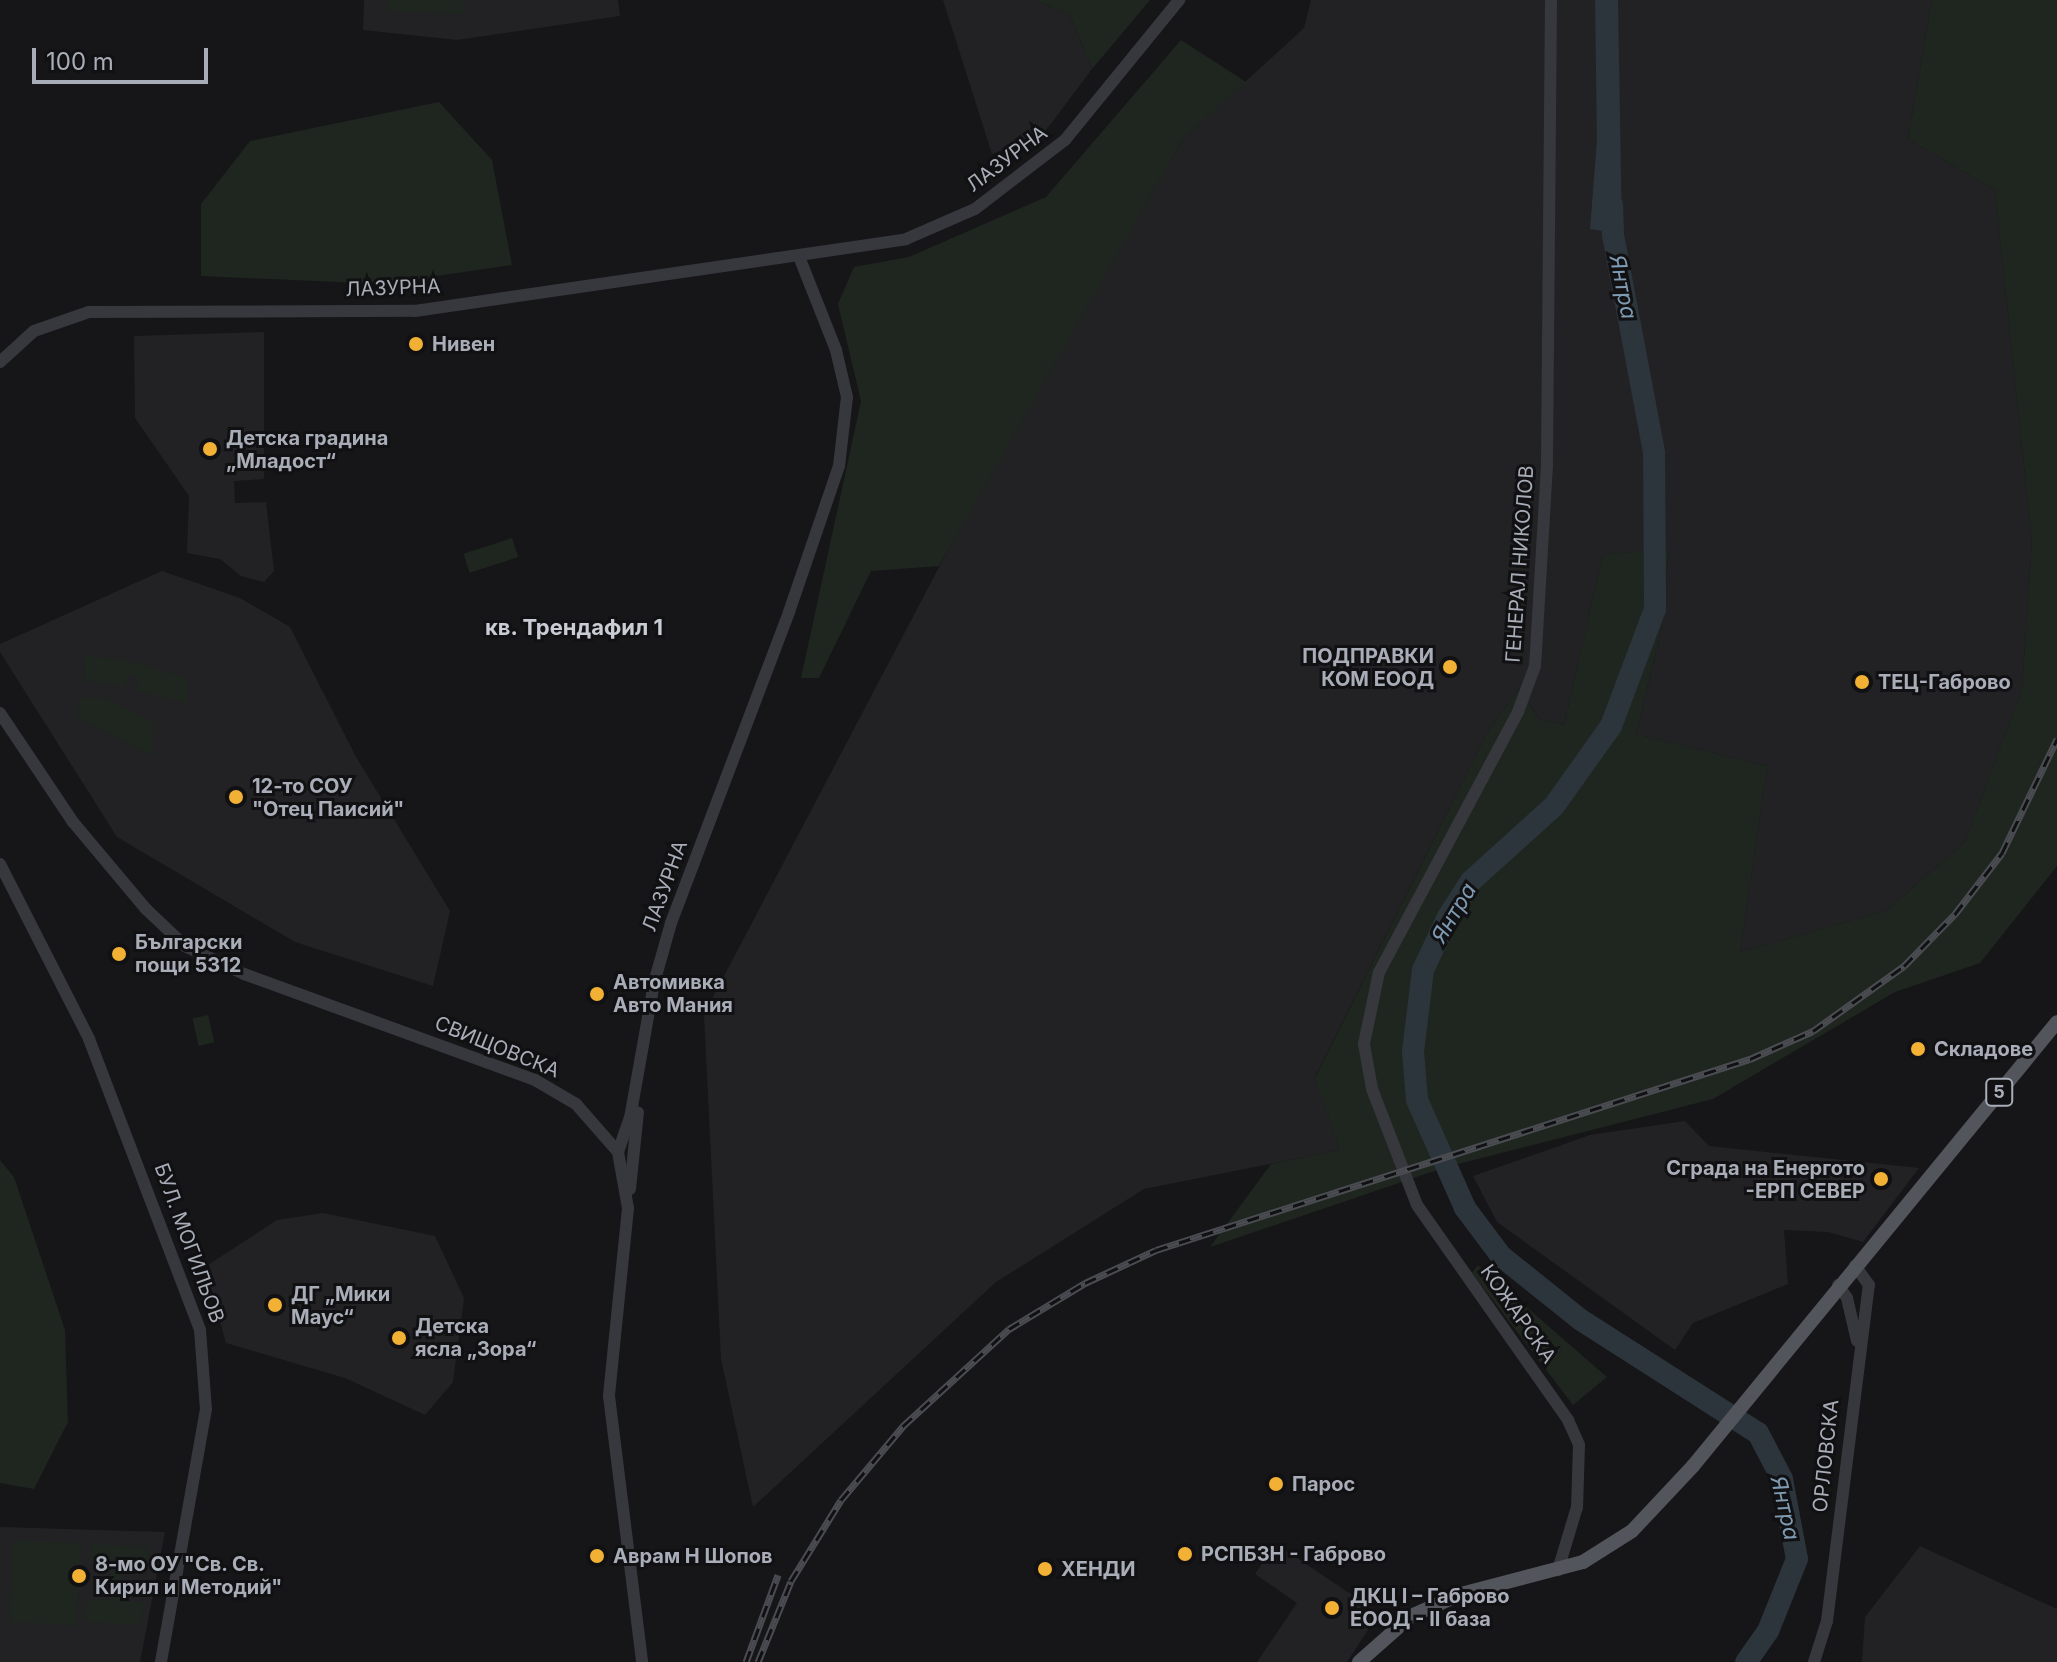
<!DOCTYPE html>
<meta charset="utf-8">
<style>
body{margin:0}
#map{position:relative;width:2057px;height:1662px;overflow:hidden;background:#161618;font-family:Inter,sans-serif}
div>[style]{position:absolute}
.built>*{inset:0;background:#222225}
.green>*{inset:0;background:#1e261f;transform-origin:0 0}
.water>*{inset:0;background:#2c353c}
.river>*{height:22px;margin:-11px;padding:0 11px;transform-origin:11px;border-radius:11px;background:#2c353c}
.tertiary>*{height:12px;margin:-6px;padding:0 6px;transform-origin:6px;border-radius:6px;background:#37383d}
.primary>*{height:14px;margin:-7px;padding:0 7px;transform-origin:7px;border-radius:7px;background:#53555c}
.rail>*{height:7px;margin-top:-3.5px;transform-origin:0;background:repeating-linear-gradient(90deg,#111113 0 12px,#4a4c52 0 24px);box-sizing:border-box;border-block:2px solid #4a4c52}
.dots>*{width:22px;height:22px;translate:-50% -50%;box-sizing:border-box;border:4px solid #111113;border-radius:50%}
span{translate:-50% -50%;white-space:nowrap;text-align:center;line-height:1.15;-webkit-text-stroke:6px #111113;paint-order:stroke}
.shield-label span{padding:2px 6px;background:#111113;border:2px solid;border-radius:6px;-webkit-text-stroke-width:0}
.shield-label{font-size:18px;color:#a8adb8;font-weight:700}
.street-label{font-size:20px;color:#a8adb8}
.poi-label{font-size:20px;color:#a8adb8;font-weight:700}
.left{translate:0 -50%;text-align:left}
.right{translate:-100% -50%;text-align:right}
.water-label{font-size:22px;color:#7f9bb3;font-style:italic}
.neighbourhood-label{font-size:22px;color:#c9ccd4;font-weight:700}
.scale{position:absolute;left:32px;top:48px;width:176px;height:36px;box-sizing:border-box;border:4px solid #a8adb8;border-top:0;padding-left:10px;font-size:24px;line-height:28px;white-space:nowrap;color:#a8adb8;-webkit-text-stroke:6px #111113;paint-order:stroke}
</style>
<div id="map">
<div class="built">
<i style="clip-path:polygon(364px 0,618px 0,620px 16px,457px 40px,363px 30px)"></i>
<i style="clip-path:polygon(943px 0,1034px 0,1070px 15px,1092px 69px,1041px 137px,992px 154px)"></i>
<i style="clip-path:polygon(1311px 0,1932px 0,1908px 139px,1995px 190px,2032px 542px,2022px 689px,1965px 842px,1887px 910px,1740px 952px,1767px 766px,1636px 734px,1661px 631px,1669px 551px,1603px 554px,1564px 725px,1539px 719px,1519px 689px,1488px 731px,1315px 1077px,1340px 1150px,1144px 1189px,996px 1282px,753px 1507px,721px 1359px,704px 1014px,977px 495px,1183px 139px,1304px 28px)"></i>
<i style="clip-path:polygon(264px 332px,264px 479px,234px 481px,235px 503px,266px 502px,274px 571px,264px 582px,241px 576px,220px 559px,187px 553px,189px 496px,135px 418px,134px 336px)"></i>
<i style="clip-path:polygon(162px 571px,240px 598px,290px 627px,356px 757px,450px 911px,433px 986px,295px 942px,117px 837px,0 652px,0 644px)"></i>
<i style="clip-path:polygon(1685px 1121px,1709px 1146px,1919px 1168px,1863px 1242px,1828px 1232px,1784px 1230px,1788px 1284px,1693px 1323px,1675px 1350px,1497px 1222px,1473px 1176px,1590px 1135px)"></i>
<i style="clip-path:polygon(323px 1213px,435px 1236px,464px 1298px,453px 1382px,425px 1415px,345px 1378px,226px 1343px,205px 1267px,277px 1220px)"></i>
<i style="clip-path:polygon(0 1527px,165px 1532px,140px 1662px,0 1662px)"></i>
<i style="clip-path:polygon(1276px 1544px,1379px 1613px,1347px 1662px,1257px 1662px,1297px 1603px,1255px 1574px)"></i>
<i style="clip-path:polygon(1920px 1546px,2057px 1609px,2057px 1662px,1862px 1662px,1865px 1617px)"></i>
</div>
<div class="green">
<i style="clip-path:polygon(388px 0,463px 0,463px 14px,387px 11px)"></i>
<i style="clip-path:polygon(1034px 0,1150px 0,1092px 69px,1070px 15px)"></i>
<i style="clip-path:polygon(1932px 0,2057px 0,2057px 866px,1980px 963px,1895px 992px,1713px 1099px,1446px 1167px,1210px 1247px,1271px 1164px,1340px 1150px,1315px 1078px,1488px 731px,1519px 689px,1539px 719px,1564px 725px,1603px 554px,1669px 550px,1661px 631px,1636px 734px,1767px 766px,1740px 952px,1887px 910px,1965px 842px,2022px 689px,2032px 542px,1995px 190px,1908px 139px)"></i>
<i style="clip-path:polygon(1181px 40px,1246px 82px,1183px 139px,939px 566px,871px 571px,819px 678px,801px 678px,861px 401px,838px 304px,854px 267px,909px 257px,1046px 197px)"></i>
<i style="clip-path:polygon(439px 102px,492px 160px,512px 265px,382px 284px,201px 276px,201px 204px,250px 141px)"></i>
<i style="left:512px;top:538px;width:20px;height:51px;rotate:72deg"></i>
<i style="clip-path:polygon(85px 656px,125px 660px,187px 678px,187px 703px,138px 691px,138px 676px,130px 675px,124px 686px,86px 681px)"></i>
<i style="clip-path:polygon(79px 697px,104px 698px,154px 721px,151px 756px,77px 717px)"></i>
<i style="left:208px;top:1015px;width:28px;height:16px;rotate:77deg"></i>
<i style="clip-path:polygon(0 1160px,14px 1177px,65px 1330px,68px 1422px,34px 1489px,0 1483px)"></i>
<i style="clip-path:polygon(1478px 1265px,1607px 1377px,1573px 1405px,1472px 1273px)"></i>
<i style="left:13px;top:1540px;width:68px;height:82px;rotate:3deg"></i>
<i style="clip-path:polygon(90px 1544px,149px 1548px,147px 1567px,124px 1565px,121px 1601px,144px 1603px,141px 1625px,85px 1622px,87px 1599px,110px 1600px,111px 1566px,90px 1564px)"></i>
</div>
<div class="water">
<i style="clip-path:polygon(1595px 0,1618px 0,1622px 234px,1590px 229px,1597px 140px)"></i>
</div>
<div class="river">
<i style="left:1612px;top:205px;width:30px;rotate:88deg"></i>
<i style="left:1613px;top:235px;width:222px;rotate:79.3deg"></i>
<i style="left:1654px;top:453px;width:156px;rotate:89.6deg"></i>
<i style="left:1655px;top:609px;width:125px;rotate:110.6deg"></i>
<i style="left:1611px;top:726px;width:98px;rotate:125.5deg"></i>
<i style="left:1554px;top:806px;width:112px;rotate:137.9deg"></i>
<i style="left:1471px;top:881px;width:43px;rotate:122.6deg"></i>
<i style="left:1448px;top:917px;width:59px;rotate:115.3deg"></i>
<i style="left:1423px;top:970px;width:82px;rotate:97deg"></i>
<i style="left:1413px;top:1051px;width:49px;rotate:85.3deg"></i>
<i style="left:1417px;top:1100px;width:118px;rotate:66deg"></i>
<i style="left:1465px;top:1208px;width:60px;rotate:53.1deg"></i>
<i style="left:1501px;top:1256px;width:102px;rotate:38.7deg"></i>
<i style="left:1581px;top:1320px;width:210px;rotate:32.6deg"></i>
<i style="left:1758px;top:1433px;width:52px;rotate:62.4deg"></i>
<i style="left:1782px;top:1479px;width:81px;rotate:79.4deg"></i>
<i style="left:1797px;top:1559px;width:78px;rotate:111.9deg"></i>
<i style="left:1768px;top:1631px;width:38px;rotate:125deg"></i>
</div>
<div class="tertiary">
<i style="left:1551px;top:0;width:465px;rotate:90.5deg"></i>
<i style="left:1547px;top:465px;width:201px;rotate:93.4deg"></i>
<i style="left:1535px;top:666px;width:49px;rotate:110.3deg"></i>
<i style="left:1518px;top:712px;width:295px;rotate:118.1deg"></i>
<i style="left:1379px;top:972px;width:74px;rotate:101.8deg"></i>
<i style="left:1364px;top:1044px;width:46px;rotate:79.9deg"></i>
<i style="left:1372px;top:1089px;width:124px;rotate:68.8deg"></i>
<i style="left:1417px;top:1205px;width:263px;rotate:54.9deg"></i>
<i style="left:1568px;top:1420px;width:27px;rotate:66deg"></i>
<i style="left:1579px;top:1445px;width:62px;rotate:91.8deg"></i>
<i style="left:1577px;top:1507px;width:66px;rotate:106.8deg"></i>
<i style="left:0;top:362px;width:46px;rotate:-42.4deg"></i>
<i style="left:34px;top:331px;width:58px;rotate:-19.1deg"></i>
<i style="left:89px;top:312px;width:326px;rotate:-0.2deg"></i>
<i style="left:415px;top:311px;width:496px;rotate:-8.3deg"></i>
<i style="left:906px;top:239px;width:75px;rotate:-23.5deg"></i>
<i style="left:975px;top:209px;width:113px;rotate:-37.5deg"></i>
<i style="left:1065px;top:140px;width:181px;rotate:-50.8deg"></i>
<i style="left:0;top:713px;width:131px;rotate:56.2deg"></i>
<i style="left:73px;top:822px;width:114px;rotate:50deg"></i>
<i style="left:146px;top:909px;width:54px;rotate:43.5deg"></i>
<i style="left:185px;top:946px;width:65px;rotate:25.4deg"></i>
<i style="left:244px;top:974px;width:310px;rotate:20deg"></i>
<i style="left:535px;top:1080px;width:48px;rotate:30.3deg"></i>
<i style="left:576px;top:1104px;width:64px;rotate:48.8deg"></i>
<i style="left:618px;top:1152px;width:57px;rotate:79.9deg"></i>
<i style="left:628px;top:1208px;width:189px;rotate:95.8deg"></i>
<i style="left:609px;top:1396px;width:268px;rotate:82.9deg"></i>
<i style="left:0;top:864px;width:196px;rotate:63deg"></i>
<i style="left:89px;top:1039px;width:311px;rotate:69.1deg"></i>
<i style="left:200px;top:1330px;width:79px;rotate:85.7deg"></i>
<i style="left:206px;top:1409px;width:257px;rotate:100.1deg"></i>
<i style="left:618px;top:1152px;width:36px;rotate:-71deg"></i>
<i style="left:630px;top:1118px;width:137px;rotate:-79.9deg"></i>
<i style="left:654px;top:983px;width:62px;rotate:-74.2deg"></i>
<i style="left:671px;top:923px;width:333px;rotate:-69.2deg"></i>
<i style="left:789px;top:612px;width:154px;rotate:-71.1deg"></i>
<i style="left:839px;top:466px;width:69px;rotate:-83.4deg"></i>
<i style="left:847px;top:397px;width:48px;rotate:-103.2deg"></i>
<i style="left:836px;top:350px;width:98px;rotate:-111.6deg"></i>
<i style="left:630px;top:1189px;width:77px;rotate:-84.1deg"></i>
<i style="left:1838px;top:1285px;width:16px;rotate:55deg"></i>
<i style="left:1847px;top:1298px;width:44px;rotate:76.9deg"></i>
<i style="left:1814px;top:1662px;width:43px;rotate:-72.4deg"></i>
<i style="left:1827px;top:1621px;width:339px;rotate:-82.9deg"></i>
<i style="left:1869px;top:1285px;width:24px;rotate:-126deg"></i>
</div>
<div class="primary">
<i style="left:1359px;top:1662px;width:69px;rotate:-41.5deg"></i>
<i style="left:1411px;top:1616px;width:55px;rotate:-23.7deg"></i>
<i style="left:1461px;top:1594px;width:126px;rotate:-14.7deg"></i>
<i style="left:1583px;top:1562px;width:58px;rotate:-32.3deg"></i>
<i style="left:1632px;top:1531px;width:89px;rotate:-46.8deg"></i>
<i style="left:1693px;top:1466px;width:574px;rotate:-50.65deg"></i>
</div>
<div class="rail">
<i style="left:746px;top:1662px;width:93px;rotate:-69.8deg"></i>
<i style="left:758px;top:1662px;width:87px;rotate:-67.8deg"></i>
<i style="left:791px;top:1581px;width:95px;rotate:-58.3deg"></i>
<i style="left:841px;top:1500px;width:97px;rotate:-50deg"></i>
<i style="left:903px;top:1426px;width:144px;rotate:-42.5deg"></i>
<i style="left:1009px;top:1329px;width:89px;rotate:-31.2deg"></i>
<i style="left:1085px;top:1283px;width:78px;rotate:-24.9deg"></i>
<i style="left:1156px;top:1250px;width:624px;rotate:-17.83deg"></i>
<i style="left:1750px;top:1059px;width:69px;rotate:-24deg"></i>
<i style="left:1813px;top:1031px;width:112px;rotate:-35.5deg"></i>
<i style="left:1904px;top:966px;width:73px;rotate:-45.6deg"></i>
<i style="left:1955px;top:914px;width:77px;rotate:-52.4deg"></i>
<i style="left:2002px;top:853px;width:127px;rotate:-64.2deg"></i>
</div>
<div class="dots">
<i style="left:416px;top:344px;background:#f2b134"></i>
<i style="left:210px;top:449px;background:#f2b134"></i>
<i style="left:1450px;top:667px;background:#f2b134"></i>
<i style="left:1862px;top:682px;background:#f2b134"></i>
<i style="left:236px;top:797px;background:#f2b134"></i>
<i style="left:119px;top:954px;background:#f2b134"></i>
<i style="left:597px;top:994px;background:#f2b134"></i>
<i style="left:1918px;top:1049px;background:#f2b134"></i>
<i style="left:1881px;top:1179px;background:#f2b134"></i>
<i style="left:275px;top:1305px;background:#f2b134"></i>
<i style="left:399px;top:1338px;background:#f2b134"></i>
<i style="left:1276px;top:1484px;background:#f2b134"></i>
<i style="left:1185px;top:1554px;background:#f2b134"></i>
<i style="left:597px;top:1556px;background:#f2b134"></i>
<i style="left:1045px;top:1569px;background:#f2b134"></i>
<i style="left:79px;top:1576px;background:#f2b134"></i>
<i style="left:1332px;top:1608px;background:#f2b134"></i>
</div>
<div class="shield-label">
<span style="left:1999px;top:1092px">5</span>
</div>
<div class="street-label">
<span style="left:1007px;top:159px;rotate:-37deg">ЛАЗУРНА</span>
<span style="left:393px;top:288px;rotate:-2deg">ЛАЗУРНА</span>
<span style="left:1520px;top:564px;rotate:-86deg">ГЕНЕРАЛ НИКОЛОВ</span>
<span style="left:665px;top:886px;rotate:-70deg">ЛАЗУРНА</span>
<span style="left:497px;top:1047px;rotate:22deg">СВИЩОВСКА</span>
<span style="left:189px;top:1243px;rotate:70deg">БУЛ. МОГИЛЬОВ</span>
<span style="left:1518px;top:1314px;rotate:55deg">КОЖАРСКА</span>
<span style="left:1826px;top:1456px;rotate:-84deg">ОРЛОВСКА</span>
</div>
<div class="poi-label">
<span class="left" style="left:432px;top:344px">Нивен</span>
<span class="left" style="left:226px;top:450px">Детска градина<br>„Младост“</span>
<span class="right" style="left:1434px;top:668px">ПОДПРАВКИ<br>КОМ ЕООД</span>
<span class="left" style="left:1878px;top:682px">ТЕЦ-Габрово</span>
<span class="left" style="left:252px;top:798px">12-то СОУ<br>"Отец Паисий"</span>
<span class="left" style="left:135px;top:954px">Български<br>пощи 5312</span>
<span class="left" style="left:613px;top:994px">Автомивка<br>Авто Мания</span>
<span class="left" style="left:1934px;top:1049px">Складове</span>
<span class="right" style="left:1865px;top:1180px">Сграда на Енергото<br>-ЕРП СЕВЕР</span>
<span class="left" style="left:291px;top:1306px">ДГ „Мики<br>Маус“</span>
<span class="left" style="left:415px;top:1338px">Детска<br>ясла „Зора“</span>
<span class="left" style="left:1292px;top:1484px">Парос</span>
<span class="left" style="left:1201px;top:1554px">РСПБЗН - Габрово</span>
<span class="left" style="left:613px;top:1556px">Аврам Н Шопов</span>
<span class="left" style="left:95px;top:1576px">8-мо ОУ "Св. Св.<br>Кирил и Методий"</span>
<span class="left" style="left:1061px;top:1569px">ХЕНДИ</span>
<span class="left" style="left:1350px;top:1608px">ДКЦ І – Габрово<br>ЕООД - II база</span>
</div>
<div class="water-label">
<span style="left:1623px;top:287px;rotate:79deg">Янтра</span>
<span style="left:1454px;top:913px;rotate:-59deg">Янтра</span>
<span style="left:1785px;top:1508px;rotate:77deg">Янтра</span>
</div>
<div class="neighbourhood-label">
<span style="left:574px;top:628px">кв. Трендафил 1</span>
</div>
<div class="scale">100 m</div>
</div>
